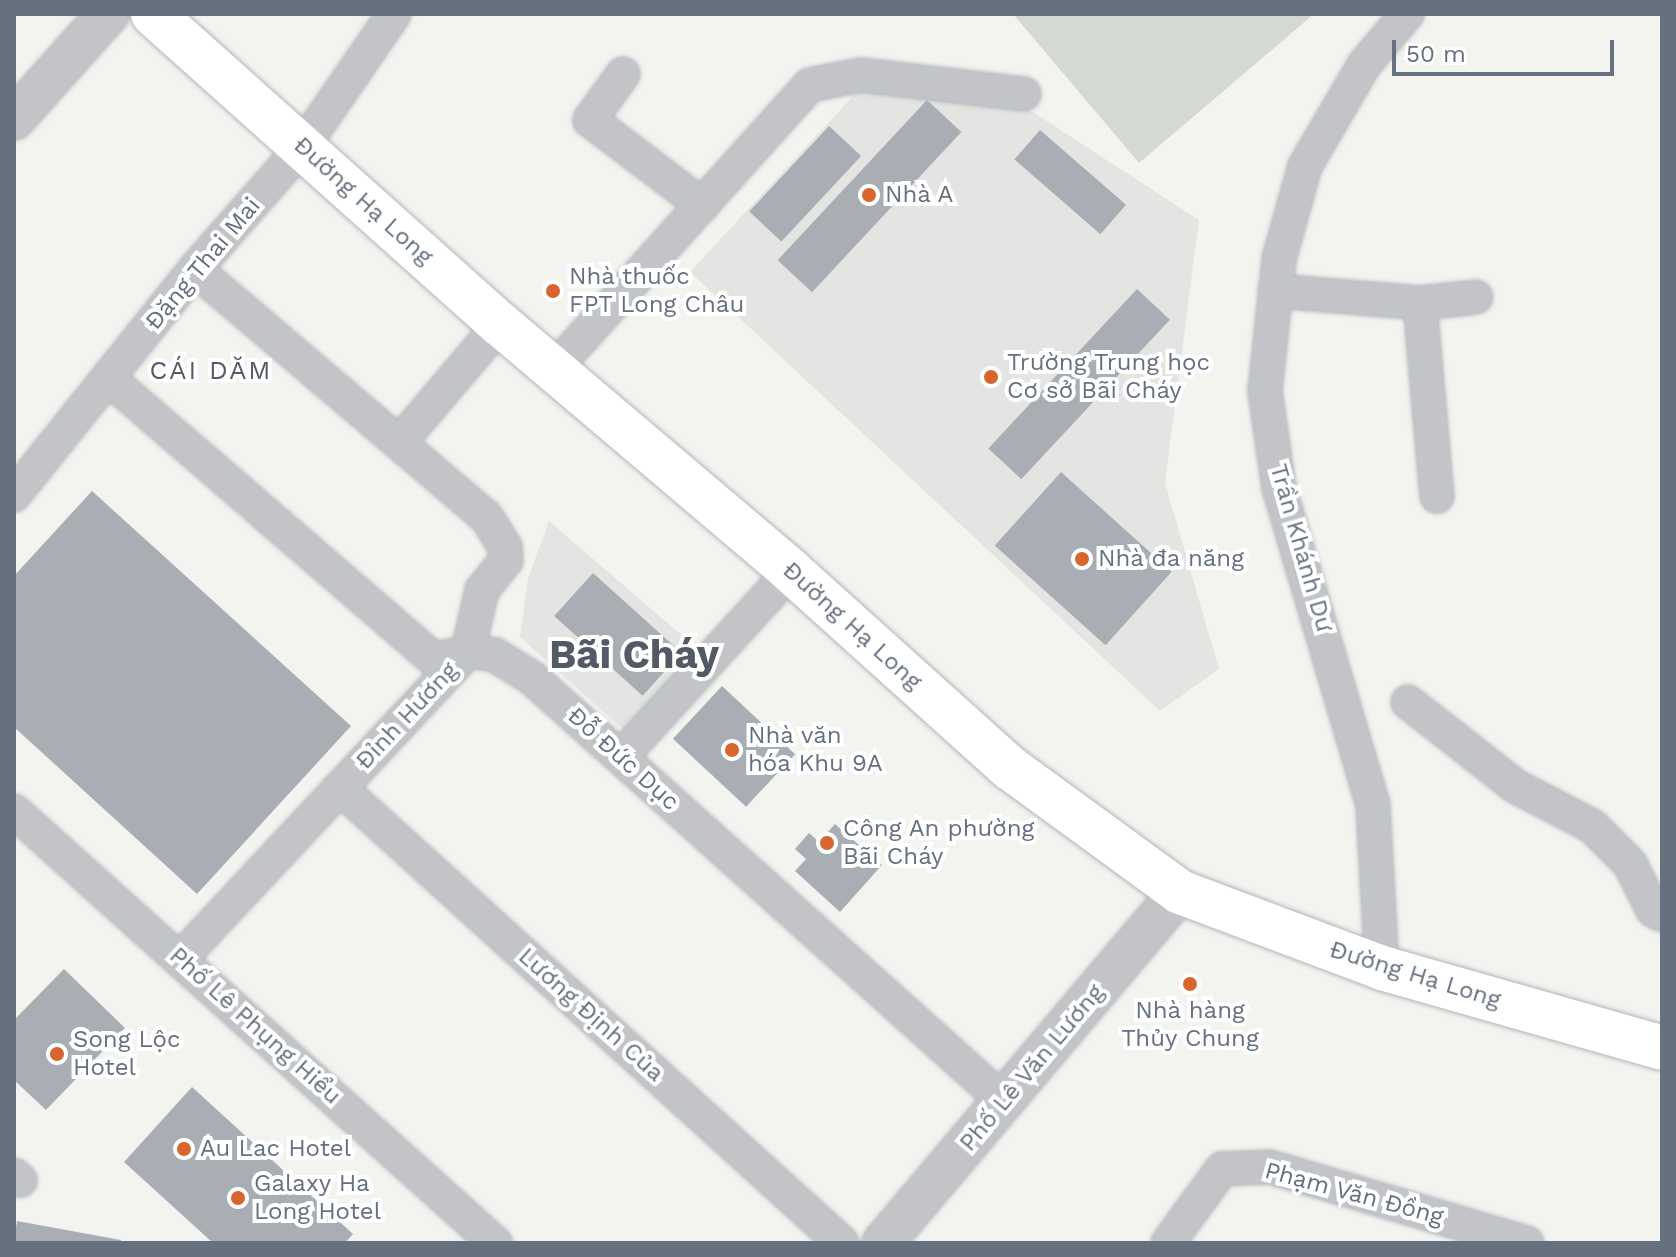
<!DOCTYPE html>
<meta charset="utf-8">
<style>
body{margin:0}
#map{position:relative;width:1676px;height:1257px;overflow:hidden;background:#f3f4f0;font-family:"Work Sans",sans-serif}
div>[style]{position:absolute}
.built>*{inset:0;background:#e4e5e3}
.green>*{inset:0;background:#d4dad1}
.building>*{inset:0;background:#a8aeb4;transform-origin:0 0}
.roads{filter:drop-shadow(0 0 2px #b2b6ba) drop-shadow(0 0 2px #b2b6ba)}
.minor>*{height:32px;margin:-16px;padding:0 16px;transform-origin:16px;border-radius:16px;background:#c2c4c8}
.tertiary>*{height:40px;margin:-20px;padding:0 20px;transform-origin:20px;border-radius:20px;background:#c2c4c8}
.secondary>*{height:44px;margin:-22px;padding:0 22px;transform-origin:22px;border-radius:22px;background:#fff}
.dots>*{width:22px;height:22px;translate:-50% -50%;box-sizing:border-box;border:4px solid #fff;border-radius:50%}
span{translate:-50% -50%;white-space:nowrap;text-align:center;line-height:1.15;-webkit-text-stroke:8px #fff;paint-order:stroke}
.poi-label{font-size:24px;color:#65717f}
.left{translate:0 -50%;text-align:left}
.street-label{font-size:24px;color:#65717f}
.neighbourhood-label{font-size:26px;color:#525b65;letter-spacing:2px}
.town-label{font-size:40px;color:#525b65;font-weight:700}
.frame{position:absolute;inset:0;border:16px solid #65717f;pointer-events:none}
.scale{position:absolute;left:1392px;top:40px;width:222px;height:36px;box-sizing:border-box;border:4px solid #65717f;border-top:0;padding-left:10px;font-size:24px;line-height:28px;white-space:nowrap;color:#65717f;-webkit-text-stroke:6px #fff;paint-order:stroke}
</style>
<div id="map">
<div class="built">
<i style="clip-path:polygon(866px 82px,1019px 103px,1199px 220px,1165px 483px,1219px 669px,1160px 711px,690px 272px)"></i>
<i style="clip-path:polygon(549px 521px,699px 650px,627px 733px,520px 637px,528px 578px)"></i>
</div>
<div class="green">
<i style="clip-path:polygon(1013px 14px,1314px 14px,1139px 163px)"></i>
</div>
<div class="building">
<i style="left:927px;top:100px;width:47px;height:219px;rotate:43deg"></i>
<i style="left:829px;top:126px;width:44px;height:117px;rotate:43deg"></i>
<i style="left:1040px;top:130px;width:114px;height:39px;rotate:41deg"></i>
<i style="left:1137px;top:289px;width:45px;height:218px;rotate:43deg"></i>
<i style="left:1061px;top:472px;width:149px;height:99px;rotate:42deg"></i>
<i style="clip-path:polygon(92px 491px,351px 726px,197px 894px,14px 727px,14px 576px)"></i>
<i style="left:593px;top:573px;width:119px;height:58px;rotate:42deg"></i>
<i style="left:722px;top:686px;width:100px;height:72px;rotate:43deg"></i>
<i style="clip-path:polygon(835px 824px,882px 865px,840px 912px,795px 871px,806px 859px,795px 849px,809px 833px,819px 842px)"></i>
<i style="clip-path:polygon(64px 969px,125px 1028px,46px 1110px,14px 1080px,14px 1020px)"></i>
<i style="clip-path:polygon(192px 1087px,353px 1234px,345px 1243px,213px 1243px,124px 1162px)"></i>
<i style="clip-path:polygon(17px 1221px,121px 1240px,121px 1243px,14px 1243px)"></i>
</div>
<div class="roads">
<div class="minor">
<i style="left:623px;top:74px;width:57px;rotate:125.7deg"></i>
<i style="left:590px;top:120px;width:141px;rotate:37.2deg"></i>
<i style="left:1275px;top:291px;width:145px;rotate:4.7deg"></i>
<i style="left:1420px;top:303px;width:56px;rotate:-6.1deg"></i>
<i style="left:1420px;top:303px;width:194px;rotate:85deg"></i>
<i style="left:554px;top:369px;width:382px;rotate:-48deg"></i>
<i style="left:810px;top:85px;width:52px;rotate:-11.1deg"></i>
<i style="left:861px;top:75px;width:164px;rotate:6.6deg"></i>
<i style="left:108px;top:378px;width:432px;rotate:40.8deg"></i>
<i style="left:435px;top:660px;width:34px;rotate:-15deg"></i>
<i style="left:468px;top:651px;width:27px;rotate:8deg"></i>
<i style="left:495px;top:655px;width:44px;rotate:31.9deg"></i>
<i style="left:532px;top:678px;width:635px;rotate:41.87deg"></i>
<i style="left:400px;top:442px;width:155px;rotate:-49.7deg"></i>
<i style="left:14px;top:495px;width:290px;rotate:-51.3deg"></i>
<i style="left:195px;top:269px;width:164px;rotate:-48.7deg"></i>
<i style="left:303px;top:146px;width:160px;rotate:-55.4deg"></i>
<i style="left:1408px;top:702px;width:136px;rotate:38.1deg"></i>
<i style="left:1515px;top:786px;width:87px;rotate:27.5deg"></i>
<i style="left:1592px;top:826px;width:54px;rotate:45deg"></i>
<i style="left:1630px;top:864px;width:51px;rotate:63.4deg"></i>
<i style="left:1653px;top:910px;width:10px;rotate:29deg"></i>
<i style="left:621px;top:757px;width:252px;rotate:-47.6deg"></i>
<i style="left:340px;top:788px;width:678px;rotate:42.19deg"></i>
<i style="left:14px;top:811px;width:647px;rotate:41.93deg"></i>
<i style="left:180px;top:959px;width:422px;rotate:-46.9deg"></i>
<i style="left:468px;top:651px;width:63px;rotate:-77.1deg"></i>
<i style="left:482px;top:590px;width:38px;rotate:-51deg"></i>
<i style="left:506px;top:560px;width:13px;rotate:-94deg"></i>
<i style="left:505px;top:547px;width:36px;rotate:-122deg"></i>
<i style="left:486px;top:517px;width:382px;rotate:-139.6deg"></i>
<i style="left:1382px;top:968px;width:163px;rotate:-93.2deg"></i>
<i style="left:1373px;top:805px;width:331px;rotate:-106.5deg"></i>
<i style="left:1279px;top:488px;width:98px;rotate:-98.2deg"></i>
<i style="left:1265px;top:391px;width:133px;rotate:-83.9deg"></i>
<i style="left:1279px;top:259px;width:97px;rotate:-74.4deg"></i>
<i style="left:1305px;top:166px;width:117px;rotate:-59.7deg"></i>
<i style="left:1364px;top:65px;width:67px;rotate:-49.9deg"></i>
<i style="left:14px;top:1175px;width:8px;rotate:40deg"></i>
<i style="left:1168px;top:1243px;width:92px;rotate:-53.9deg"></i>
<i style="left:1222px;top:1169px;width:48px;rotate:-2.4deg"></i>
<i style="left:1270px;top:1167px;width:268px;rotate:16.5deg"></i>
</div>
<div class="tertiary">
<i style="left:14px;top:119px;width:141px;rotate:-48.2deg"></i>
<i style="left:883px;top:1243px;width:460px;rotate:-49.8deg"></i>
</div>
<div class="secondary">
<i style="left:153px;top:14px;width:465px;rotate:41.8deg"></i>
<i style="left:500px;top:324px;width:382px;rotate:40.3deg"></i>
<i style="left:791px;top:571px;width:295px;rotate:42deg"></i>
<i style="left:1010px;top:768px;width:210px;rotate:36.1deg"></i>
<i style="left:1180px;top:892px;width:216px;rotate:20.6deg"></i>
<i style="left:1382px;top:968px;width:291px;rotate:15.9deg"></i>
</div>
</div>
<div class="dots">
<i style="left:869px;top:195px;background:#d7652d"></i>
<i style="left:553px;top:291px;background:#d7652d"></i>
<i style="left:991px;top:377px;background:#d7652d"></i>
<i style="left:1082px;top:559px;background:#d7652d"></i>
<i style="left:732px;top:750px;background:#d7652d"></i>
<i style="left:827px;top:843px;background:#d7652d"></i>
<i style="left:1190px;top:984px;background:#d7652d"></i>
<i style="left:57px;top:1054px;background:#d7652d"></i>
<i style="left:184px;top:1149px;background:#d7652d"></i>
<i style="left:238px;top:1198px;background:#d7652d"></i>
</div>
<div class="poi-label">
<span class="left" style="left:885px;top:195px">Nhà A</span>
<span class="left" style="left:569px;top:291px">Nhà thuốc<br>FPT Long Châu</span>
<span class="left" style="left:1007px;top:377px">Trường Trung học<br>Cơ sở Bãi Cháy</span>
<span class="left" style="left:1098px;top:559px">Nhà đa năng</span>
<span class="left" style="left:748px;top:750px">Nhà văn<br>hóa Khu 9A</span>
<span class="left" style="left:843px;top:843px">Công An phường<br>Bãi Cháy</span>
<span style="left:1190px;top:1025px">Nhà hàng<br>Thủy Chung</span>
<span class="left" style="left:73px;top:1054px">Song Lộc<br>Hotel</span>
<span class="left" style="left:200px;top:1149px">Au Lac Hotel</span>
<span class="left" style="left:254px;top:1198px">Galaxy Ha<br>Long Hotel</span>
</div>
<div class="street-label">
<span style="left:363px;top:201px;rotate:42deg">Đường Hạ Long</span>
<span style="left:203px;top:264px;rotate:-50deg">Đặng Thai Mai</span>
<span style="left:1301px;top:548px;rotate:74deg">Trần Khánh Dư</span>
<span style="left:852px;top:626px;rotate:42deg">Đường Hạ Long</span>
<span style="left:407px;top:716px;rotate:-47deg">Đỉnh Hương</span>
<span style="left:623px;top:759px;rotate:42deg">Đỗ Đức Dục</span>
<span style="left:1415px;top:975px;rotate:17deg">Đường Hạ Long</span>
<span style="left:591px;top:1015px;rotate:42deg">Lương Định Của</span>
<span style="left:255px;top:1026px;rotate:42deg">Phố Lê Phụng Hiểu</span>
<span style="left:1032px;top:1068px;rotate:-50deg">Phố Lê Văn Lương</span>
<span style="left:1354px;top:1194px;rotate:15deg">Phạm Văn Đồng</span>
</div>
<div class="neighbourhood-label">
<span style="left:211px;top:371px">CÁI DĂM</span>
</div>
<div class="town-label">
<span style="left:634px;top:655px">Bãi Cháy</span>
</div>
<div class="frame"></div>
<div class="scale">50 m</div>
</div>
